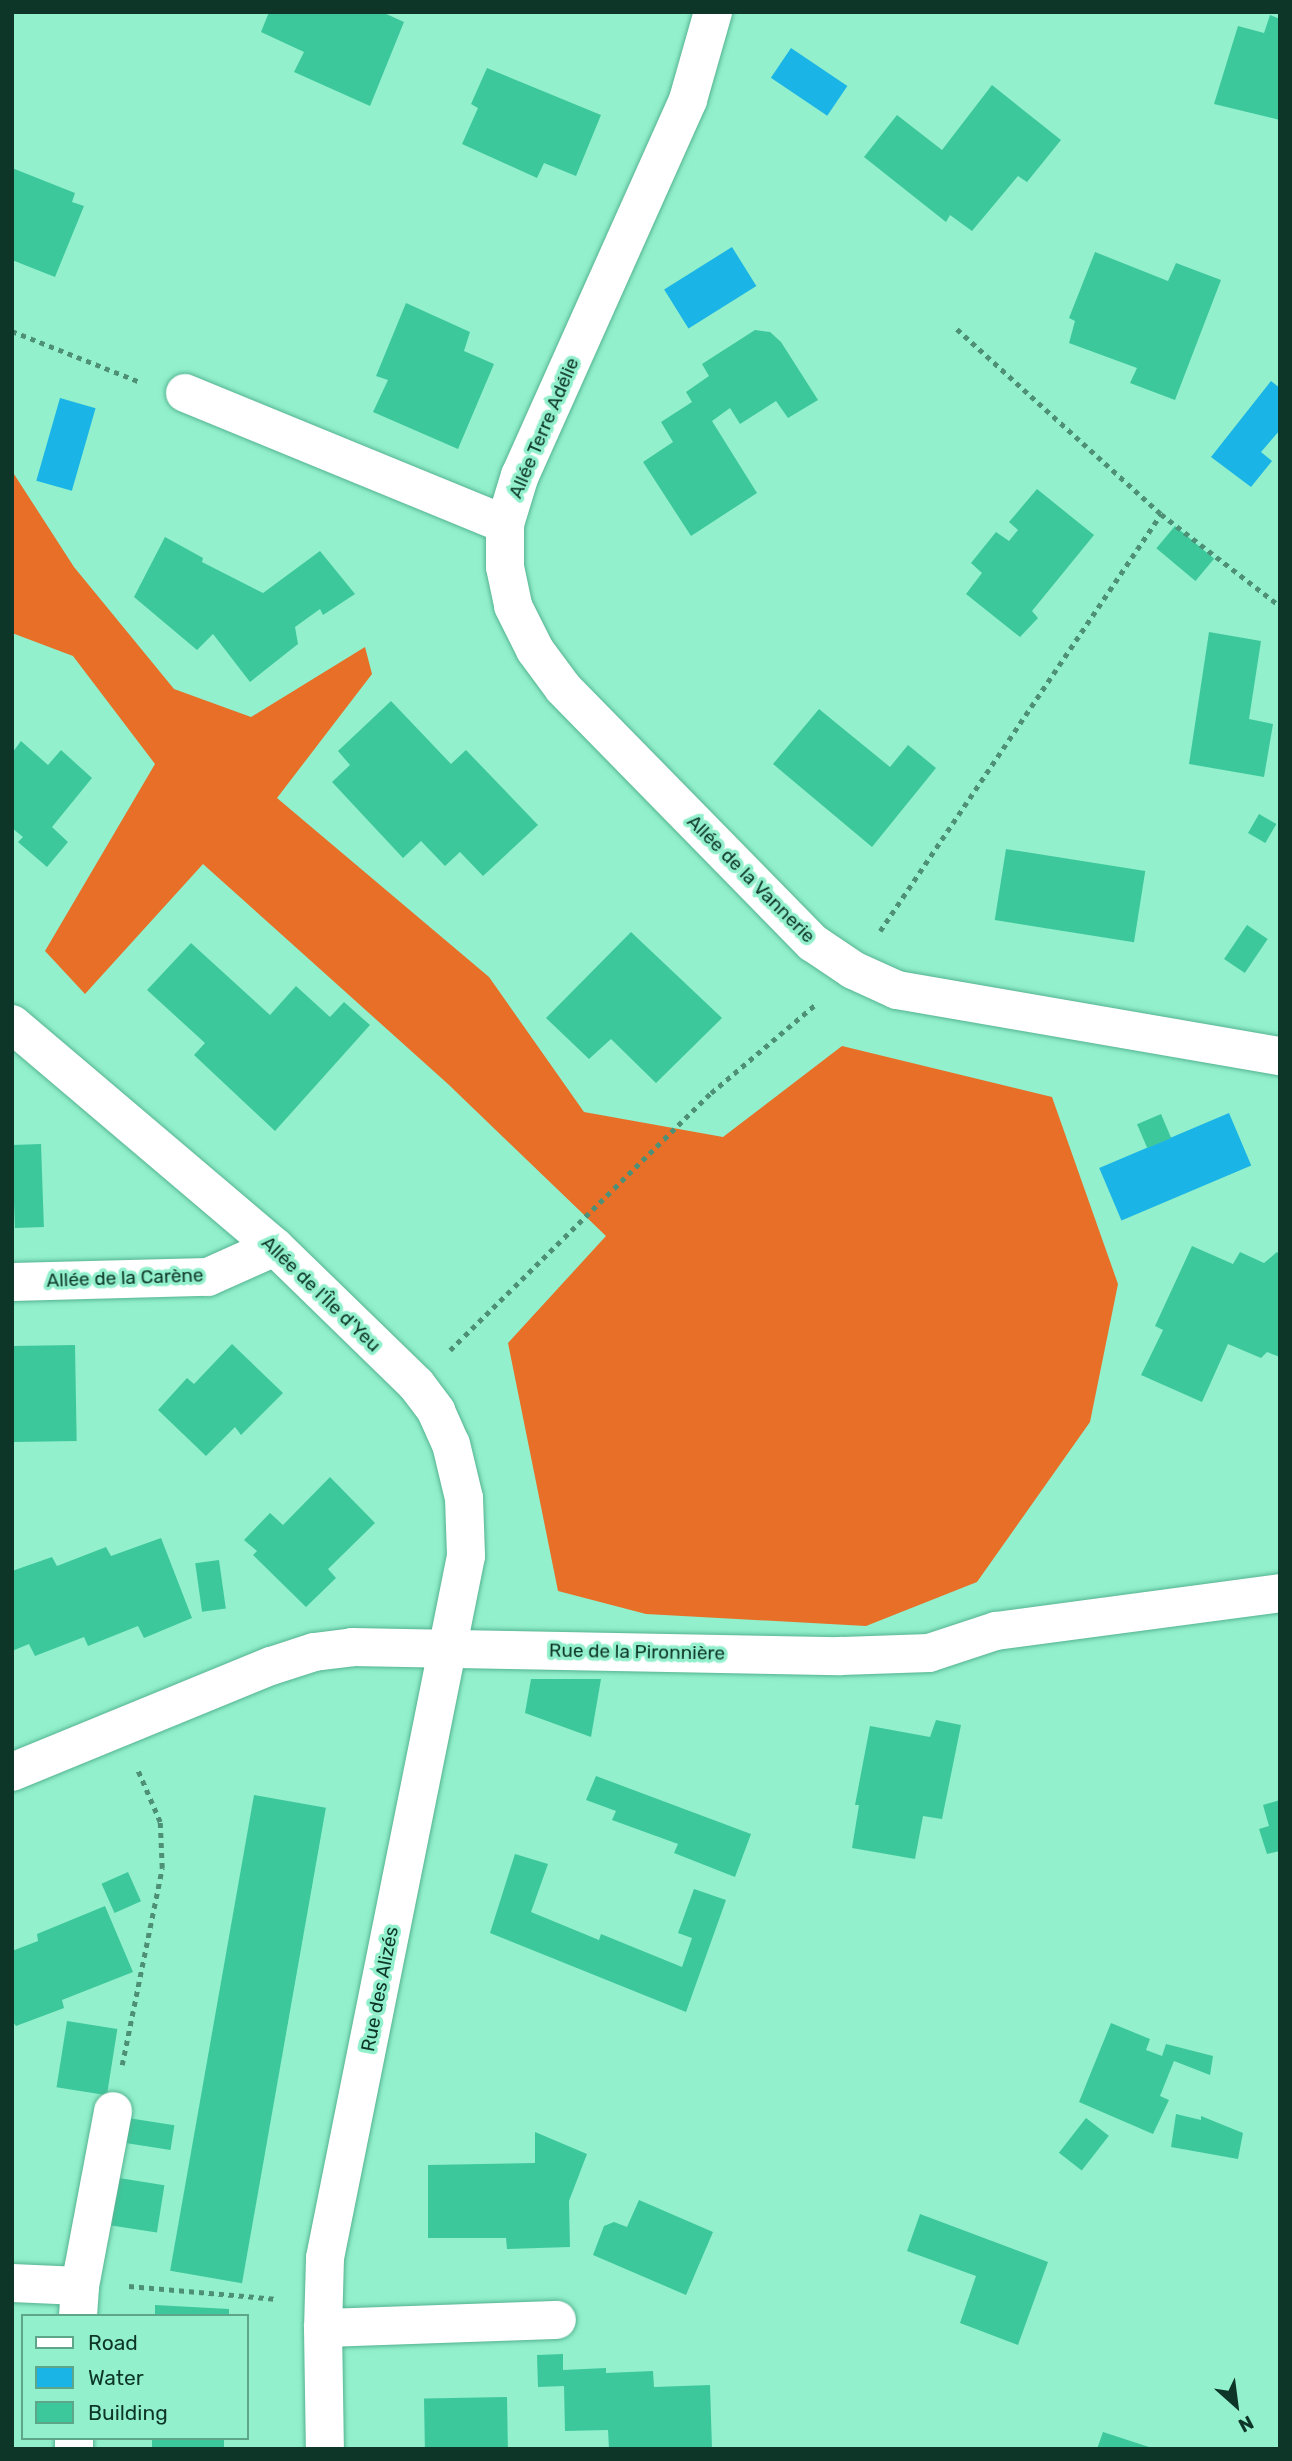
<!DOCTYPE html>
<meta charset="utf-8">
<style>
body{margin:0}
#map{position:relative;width:1292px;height:2461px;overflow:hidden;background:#92f0cc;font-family:Rubik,sans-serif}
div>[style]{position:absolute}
.forest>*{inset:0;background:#e76f27}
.water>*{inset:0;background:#1bb4e6;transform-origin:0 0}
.building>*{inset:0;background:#3dc89c;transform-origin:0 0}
.path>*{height:4.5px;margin-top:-2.25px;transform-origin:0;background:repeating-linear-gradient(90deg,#4d8f77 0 5px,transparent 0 10px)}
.roads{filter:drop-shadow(0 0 2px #55b391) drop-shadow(0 0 2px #55b391)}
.minor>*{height:38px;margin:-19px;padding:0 19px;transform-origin:19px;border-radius:19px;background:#fff}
span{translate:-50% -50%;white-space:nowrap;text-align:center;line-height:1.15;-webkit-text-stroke:7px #92f0cc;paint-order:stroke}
.street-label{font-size:19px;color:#0d3628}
.frame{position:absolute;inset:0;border:14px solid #0d3628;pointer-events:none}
.legend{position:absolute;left:21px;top:2314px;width:228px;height:126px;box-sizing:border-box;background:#92f0cc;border:2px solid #5da68a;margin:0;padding:9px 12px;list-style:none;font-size:21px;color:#0d3628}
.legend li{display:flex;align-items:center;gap:14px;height:35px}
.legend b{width:35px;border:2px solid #5da68a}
.north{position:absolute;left:1201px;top:2370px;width:70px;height:70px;-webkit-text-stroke:5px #92f0cc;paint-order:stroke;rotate:152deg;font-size:19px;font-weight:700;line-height:28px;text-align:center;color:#0d3628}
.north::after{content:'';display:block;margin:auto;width:24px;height:32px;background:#0d3628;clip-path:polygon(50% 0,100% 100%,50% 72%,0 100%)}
</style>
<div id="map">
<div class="forest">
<i style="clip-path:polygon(12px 471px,74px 567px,174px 689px,251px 717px,365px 647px,372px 674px,277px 798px,489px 977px,584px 1112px,723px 1137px,842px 1046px,1052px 1097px,1118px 1284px,1090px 1422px,977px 1582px,866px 1626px,646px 1614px,558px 1591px,508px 1343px,606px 1236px,448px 1084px,203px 864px,85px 994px,45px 951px,155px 764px,73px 656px,12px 633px)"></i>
</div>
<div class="water">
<i style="left:791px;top:48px;width:68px;height:36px;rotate:34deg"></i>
<i style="left:732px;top:247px;width:46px;height:80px;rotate:58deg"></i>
<i style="clip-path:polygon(1271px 381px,1280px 388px,1280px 430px,1261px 452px,1272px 461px,1251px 487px,1211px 457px)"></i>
<i style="left:60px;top:398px;width:37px;height:86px;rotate:16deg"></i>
<i style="left:1229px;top:1113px;width:57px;height:141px;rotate:67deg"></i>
</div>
<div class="building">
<i style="clip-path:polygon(269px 12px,382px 12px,404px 22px,370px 106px,294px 72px,304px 52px,261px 32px)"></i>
<i style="clip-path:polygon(1270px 15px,1280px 19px,1280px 120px,1214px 104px,1238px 26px,1264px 33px)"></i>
<i style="clip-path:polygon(487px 68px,601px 115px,576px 176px,544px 163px,537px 178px,462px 144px,478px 108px,471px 104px)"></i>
<i style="clip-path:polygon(992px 85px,1061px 140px,1027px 182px,1018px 176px,972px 231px,950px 215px,946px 222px,864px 157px,897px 115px,942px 150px)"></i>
<i style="clip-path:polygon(12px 168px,75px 193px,72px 202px,84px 206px,55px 277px,12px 260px)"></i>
<i style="clip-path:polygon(1095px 252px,1168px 281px,1176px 263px,1221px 280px,1175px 400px,1130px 383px,1137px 368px,1069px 343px,1075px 321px,1069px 318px)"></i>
<i style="clip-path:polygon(406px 303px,470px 332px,464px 351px,494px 364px,458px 449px,373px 412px,388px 380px,376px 376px)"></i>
<i style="clip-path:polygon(755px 330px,770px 332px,781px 342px,818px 400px,788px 418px,776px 401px,740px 424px,730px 408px,712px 421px,757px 493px,691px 536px,643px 462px,673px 442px,661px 422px,692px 402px,686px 392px,709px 376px,702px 364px)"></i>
<i style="clip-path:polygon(1037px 489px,1094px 535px,1032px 611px,1038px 618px,1020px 637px,966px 594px,982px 573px,971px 563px,996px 532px,1009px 541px,1018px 530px,1009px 522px)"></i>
<i style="left:1175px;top:526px;width:51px;height:29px;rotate:40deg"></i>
<i style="clip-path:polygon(165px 537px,203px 558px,202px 562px,263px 593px,320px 551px,355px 594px,323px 615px,320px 609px,295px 627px,298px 644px,250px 682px,213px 634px,197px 650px,134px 597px)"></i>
<i style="clip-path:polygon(1209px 632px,1261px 641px,1249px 719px,1273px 724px,1264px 777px,1189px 764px)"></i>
<i style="clip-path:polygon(391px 701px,451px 764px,466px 750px,538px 825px,483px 876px,460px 852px,445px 866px,421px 841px,403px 858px,332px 782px,350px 765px,338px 751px)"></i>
<i style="clip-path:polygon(819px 709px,890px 767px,908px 745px,936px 768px,872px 847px,773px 764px)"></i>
<i style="clip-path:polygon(21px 741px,48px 765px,61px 750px,92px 778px,52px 827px,68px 842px,47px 867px,18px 842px,23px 837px,12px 828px,12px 753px)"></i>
<i style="left:1259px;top:814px;width:20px;height:22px;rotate:30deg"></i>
<i style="left:1006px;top:849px;width:141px;height:72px;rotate:9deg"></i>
<i style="left:1247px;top:925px;width:25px;height:41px;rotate:34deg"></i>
<i style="clip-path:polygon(631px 932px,722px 1018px,656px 1083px,611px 1039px,589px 1059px,546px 1018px)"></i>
<i style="clip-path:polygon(191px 943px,270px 1015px,296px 986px,330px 1017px,344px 1002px,370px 1025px,275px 1131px,194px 1055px,205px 1043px,147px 990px)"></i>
<i style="left:1161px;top:1114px;width:26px;height:26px;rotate:67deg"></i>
<i style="left:41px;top:1144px;width:83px;height:29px;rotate:88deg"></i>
<i style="clip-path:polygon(1192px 1246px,1233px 1264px,1240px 1252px,1264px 1263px,1277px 1252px,1280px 1255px,1280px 1357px,1267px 1352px,1261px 1358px,1228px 1344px,1202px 1402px,1141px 1375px,1163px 1330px,1155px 1326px)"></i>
<i style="clip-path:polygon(232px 1344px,283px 1393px,241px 1435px,235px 1427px,206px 1456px,158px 1410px,187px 1378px,194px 1384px)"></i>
<i style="left:75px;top:1345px;width:96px;height:63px;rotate:89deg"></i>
<i style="clip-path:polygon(330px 1477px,375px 1523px,328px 1569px,336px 1578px,306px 1607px,253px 1555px,257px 1551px,244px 1540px,270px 1513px,283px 1525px)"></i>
<i style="clip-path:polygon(161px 1538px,192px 1618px,144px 1638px,138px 1626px,88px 1646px,84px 1637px,35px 1656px,29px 1644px,12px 1651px,12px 1571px,52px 1557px,57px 1566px,106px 1547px,111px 1556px)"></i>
<i style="left:219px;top:1560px;width:49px;height:24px;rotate:82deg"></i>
<i style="clip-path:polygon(531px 1679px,601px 1679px,591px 1737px,525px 1713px)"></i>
<i style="clip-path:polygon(936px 1720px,961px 1725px,942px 1819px,923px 1816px,915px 1859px,852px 1848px,859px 1805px,855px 1805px,870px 1726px,930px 1737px)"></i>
<i style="clip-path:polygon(596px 1776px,751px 1834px,735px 1877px,674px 1853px,678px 1844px,612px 1820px,616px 1811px,586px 1800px)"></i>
<i style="left:254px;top:1795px;width:73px;height:483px;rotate:10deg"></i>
<i style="clip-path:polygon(1280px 1800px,1280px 1851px,1267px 1854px,1259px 1829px,1269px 1826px,1263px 1805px)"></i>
<i style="clip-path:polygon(515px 1854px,548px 1864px,531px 1912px,599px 1940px,601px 1934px,682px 1967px,692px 1938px,678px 1933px,694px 1889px,726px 1900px,686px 2012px,490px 1933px)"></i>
<i style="left:128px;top:1872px;width:32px;height:29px;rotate:66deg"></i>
<i style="clip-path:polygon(105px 1906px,133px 1972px,62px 2000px,64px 2008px,16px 2026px,12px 2021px,12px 1951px,38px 1941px,37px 1934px)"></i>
<i style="left:67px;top:2021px;width:51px;height:67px;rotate:9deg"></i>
<i style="clip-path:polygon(1111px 2023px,1150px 2039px,1146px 2050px,1162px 2056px,1166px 2044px,1213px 2056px,1210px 2075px,1174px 2061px,1160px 2096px,1169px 2100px,1153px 2134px,1079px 2102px)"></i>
<i style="clip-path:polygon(1176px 2114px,1201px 2120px,1201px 2116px,1243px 2133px,1238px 2159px,1171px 2147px)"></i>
<i style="left:128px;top:2118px;width:47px;height:25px;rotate:9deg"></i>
<i style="left:1086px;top:2118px;width:29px;height:44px;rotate:38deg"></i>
<i style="clip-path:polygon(535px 2132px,587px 2154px,569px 2201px,570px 2247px,507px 2249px,506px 2238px,428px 2238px,428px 2165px,535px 2163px)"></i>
<i style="left:119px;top:2178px;width:46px;height:48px;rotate:9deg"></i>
<i style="clip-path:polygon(639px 2200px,713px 2232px,686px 2295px,593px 2255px,604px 2226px,614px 2222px,627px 2227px)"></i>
<i style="clip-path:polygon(920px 2214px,1048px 2262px,1018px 2345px,960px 2323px,976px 2276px,907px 2251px)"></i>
<i style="clip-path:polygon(155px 2305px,229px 2309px,229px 2316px,155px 2316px)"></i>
<i style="clip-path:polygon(563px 2354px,563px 2370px,606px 2368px,606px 2373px,653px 2371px,654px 2387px,710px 2385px,712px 2449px,609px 2449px,608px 2430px,565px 2431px,564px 2386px,538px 2387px,537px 2355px)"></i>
<i style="left:507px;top:2397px;width:52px;height:83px;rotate:89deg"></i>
<i style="clip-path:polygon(1103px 2432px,1152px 2448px,1152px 2449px,1097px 2449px)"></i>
<i style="left:152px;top:2438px;width:72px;height:11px"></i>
</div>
<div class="path">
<i style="left:957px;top:329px;width:275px;rotate:42.2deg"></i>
<i style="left:1161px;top:514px;width:150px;rotate:37.7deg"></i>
<i style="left:12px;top:331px;width:138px;rotate:21.7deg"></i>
<i style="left:880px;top:931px;width:503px;rotate:-56.03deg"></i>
<i style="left:450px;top:1350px;width:366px;rotate:-44.6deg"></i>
<i style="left:711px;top:1093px;width:139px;rotate:-40.3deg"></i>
<i style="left:122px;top:2065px;width:201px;rotate:-78.5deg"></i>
<i style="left:162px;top:1868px;width:46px;rotate:-92.5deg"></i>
<i style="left:160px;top:1822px;width:56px;rotate:-113.3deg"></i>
<i style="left:129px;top:2286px;width:149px;rotate:5deg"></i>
</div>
<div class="roads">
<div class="minor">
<i style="left:713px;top:12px;width:91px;rotate:105.9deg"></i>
<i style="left:688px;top:100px;width:411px;rotate:114.1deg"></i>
<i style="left:520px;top:475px;width:51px;rotate:107deg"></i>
<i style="left:505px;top:524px;width:43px;rotate:90deg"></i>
<i style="left:505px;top:567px;width:40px;rotate:78deg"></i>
<i style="left:513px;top:606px;width:49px;rotate:63.4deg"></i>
<i style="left:535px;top:650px;width:47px;rotate:53.6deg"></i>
<i style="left:563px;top:688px;width:357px;rotate:45.6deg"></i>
<i style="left:813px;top:943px;width:48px;rotate:34deg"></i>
<i style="left:853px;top:970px;width:48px;rotate:24.4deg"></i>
<i style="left:897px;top:990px;width:389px;rotate:9.8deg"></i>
<i style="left:185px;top:393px;width:346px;rotate:22.3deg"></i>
<i style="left:12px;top:1024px;width:345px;rotate:40.3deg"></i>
<i style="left:275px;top:1247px;width:197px;rotate:44.2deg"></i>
<i style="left:416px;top:1384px;width:34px;rotate:53deg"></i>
<i style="left:436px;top:1411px;width:36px;rotate:66deg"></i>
<i style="left:451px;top:1444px;width:56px;rotate:76.5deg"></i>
<i style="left:464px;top:1498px;width:58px;rotate:88deg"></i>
<i style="left:466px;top:1556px;width:716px;rotate:101.36deg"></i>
<i style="left:325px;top:2258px;width:70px;rotate:91.6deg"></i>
<i style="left:323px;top:2328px;width:121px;rotate:89.1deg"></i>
<i style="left:12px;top:1282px;width:196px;rotate:-1.5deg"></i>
<i style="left:208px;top:1277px;width:73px;rotate:-24.1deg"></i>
<i style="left:12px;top:1772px;width:280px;rotate:-22.3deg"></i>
<i style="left:271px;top:1666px;width:45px;rotate:-18deg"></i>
<i style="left:314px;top:1652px;width:38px;rotate:-7deg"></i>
<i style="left:352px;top:1647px;width:487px;rotate:1.1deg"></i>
<i style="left:839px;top:1656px;width:90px;rotate:-1.9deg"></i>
<i style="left:929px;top:1653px;width:71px;rotate:-18.2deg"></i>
<i style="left:996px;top:1631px;width:287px;rotate:-7.6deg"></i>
<i style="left:12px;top:2283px;width:68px;rotate:2.5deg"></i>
<i style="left:78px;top:2316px;width:30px;rotate:-86deg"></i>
<i style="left:80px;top:2286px;width:178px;rotate:-79.3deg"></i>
<i style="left:323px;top:2328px;width:234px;rotate:-2deg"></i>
<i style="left:74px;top:2449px;width:11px;rotate:-90deg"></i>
</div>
</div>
<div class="street-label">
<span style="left:544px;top:428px;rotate:-67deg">Allée Terre Adélie</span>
<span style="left:751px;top:879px;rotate:45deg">Allée de la Vannerie</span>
<span style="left:125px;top:1278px;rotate:-2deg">Allée de la Carène</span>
<span style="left:321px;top:1294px;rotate:44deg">Allée de l'Île d'Yeu</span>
<span style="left:637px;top:1652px;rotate:1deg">Rue de la Pironnière</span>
<span style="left:380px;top:1989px;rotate:-79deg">Rue des Alizés</span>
</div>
<div class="frame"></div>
<ul class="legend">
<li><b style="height:9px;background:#fff"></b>Road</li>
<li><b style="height:19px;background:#1bb4e6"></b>Water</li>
<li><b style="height:19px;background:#3dc89c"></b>Building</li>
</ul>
<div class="north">N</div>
</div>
